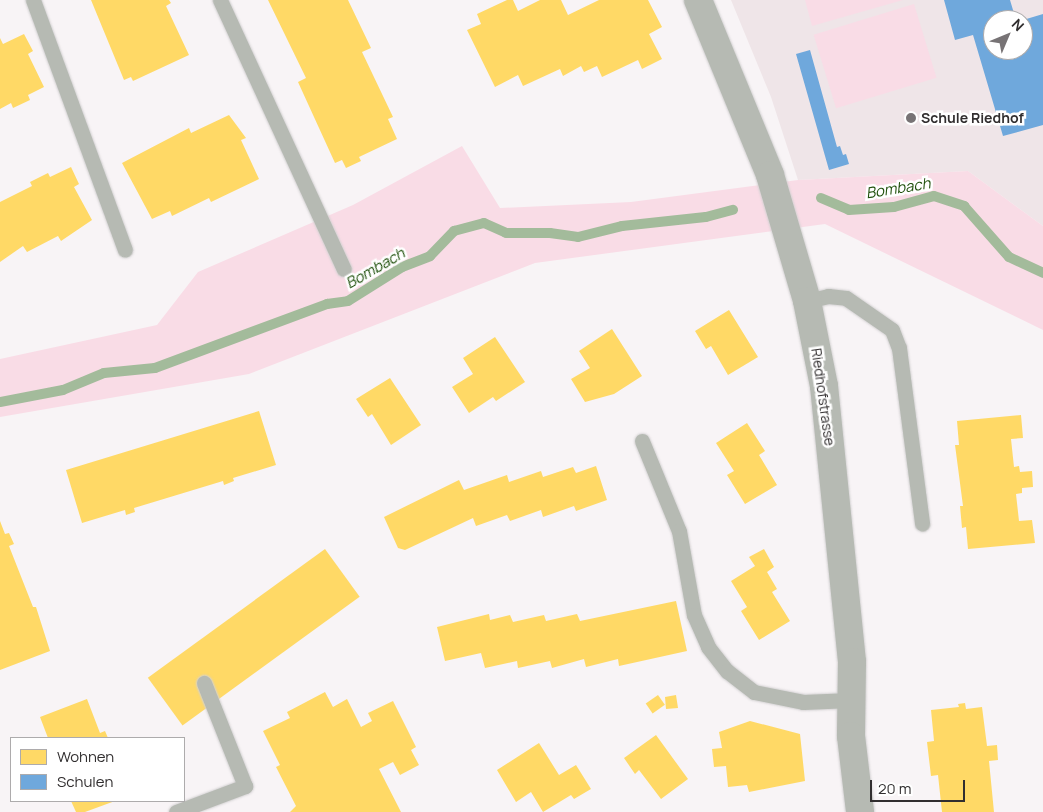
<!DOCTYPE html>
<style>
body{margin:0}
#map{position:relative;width:1043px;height:812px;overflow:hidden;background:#f8f4f6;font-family:Manrope,sans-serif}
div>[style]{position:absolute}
.built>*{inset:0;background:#efe5e8}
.green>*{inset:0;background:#f9dce6;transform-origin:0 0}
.homes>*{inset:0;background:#ffd966;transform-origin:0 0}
.schools>*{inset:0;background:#6fa8dc}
.stream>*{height:10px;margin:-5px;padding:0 5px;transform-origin:5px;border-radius:5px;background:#a3bb9b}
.roads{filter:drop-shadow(0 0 1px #d3d1d2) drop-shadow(0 0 1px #d3d1d2)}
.lane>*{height:15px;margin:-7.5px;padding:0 7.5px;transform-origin:7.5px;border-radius:7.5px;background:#b6bab3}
.street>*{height:28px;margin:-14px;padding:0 14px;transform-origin:14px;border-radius:14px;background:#b6bab3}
.dots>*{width:14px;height:14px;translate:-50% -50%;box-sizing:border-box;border:2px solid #fff;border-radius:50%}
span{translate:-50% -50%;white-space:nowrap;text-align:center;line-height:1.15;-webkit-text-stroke:5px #fff;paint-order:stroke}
.poi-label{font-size:14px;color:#312e2f;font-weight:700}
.left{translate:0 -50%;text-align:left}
.street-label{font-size:14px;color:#312e2f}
.water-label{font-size:15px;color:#20500c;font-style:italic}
.legend{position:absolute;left:10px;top:737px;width:175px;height:65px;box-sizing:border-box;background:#fff;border:1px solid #adabac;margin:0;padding:6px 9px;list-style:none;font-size:15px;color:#312e2f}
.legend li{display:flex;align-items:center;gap:10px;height:25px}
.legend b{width:25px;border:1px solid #adabac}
.north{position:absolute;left:983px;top:10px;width:50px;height:50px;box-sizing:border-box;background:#fff;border:1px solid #adabac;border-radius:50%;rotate:45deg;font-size:14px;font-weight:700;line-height:20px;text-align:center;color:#312e2f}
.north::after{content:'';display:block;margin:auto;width:18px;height:22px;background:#777375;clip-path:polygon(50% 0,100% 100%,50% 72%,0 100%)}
.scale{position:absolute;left:870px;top:780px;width:95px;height:22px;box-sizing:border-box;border:2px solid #312e2f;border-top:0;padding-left:6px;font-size:15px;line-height:18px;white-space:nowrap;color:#312e2f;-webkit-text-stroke:4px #fff;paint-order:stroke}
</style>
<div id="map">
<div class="built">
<i style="clip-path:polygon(evenodd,731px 0,1043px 0,1043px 226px,968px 171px,798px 180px,771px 97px,731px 0,993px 20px,1023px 20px,1023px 50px,993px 50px,993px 20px)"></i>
</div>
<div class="green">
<i style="clip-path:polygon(805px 0,903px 0,812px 26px)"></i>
<i style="left:914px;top:4px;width:77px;height:105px;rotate:73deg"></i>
<i style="clip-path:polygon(462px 146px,500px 208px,631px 202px,798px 180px,968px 171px,1043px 226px,1043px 330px,825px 224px,535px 263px,249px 374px,0 417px,0 359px,157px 325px,198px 272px,353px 205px)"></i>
</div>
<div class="homes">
<i style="clip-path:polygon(91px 0,169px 0,171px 3px,166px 6px,189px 55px,133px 81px,131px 77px,124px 80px)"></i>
<i style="clip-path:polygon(268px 0,348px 0,371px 48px,362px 52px,393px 117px,388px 119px,397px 139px,359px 157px,361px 161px,346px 168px,342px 160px,335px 163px,298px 82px,306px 78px)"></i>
<i style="clip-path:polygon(507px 0,513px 0,518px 11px,540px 0,561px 0,568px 15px,599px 0,648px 0,662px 27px,649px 34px,662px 59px,642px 69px,638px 60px,602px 77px,597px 66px,584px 72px,581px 66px,563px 76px,560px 69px,523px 86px,518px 75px,495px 87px,467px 30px,481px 24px,477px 14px)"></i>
<i style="clip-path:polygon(24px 34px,33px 51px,28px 54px,44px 87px,28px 95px,30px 100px,13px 108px,11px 103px,0 109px,0 38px,3px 44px)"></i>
<i style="clip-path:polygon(229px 115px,246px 138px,241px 140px,259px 179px,211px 202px,209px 198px,172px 216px,170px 211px,152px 219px,122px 163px,189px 128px,191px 133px)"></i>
<i style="clip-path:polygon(71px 167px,79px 184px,74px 187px,92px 220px,61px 241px,58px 236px,27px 252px,23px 246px,0 262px,0 202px,32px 186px,30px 182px,48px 173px,50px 177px)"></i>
<i style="clip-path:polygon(729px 310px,758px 357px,728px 375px,711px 346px,706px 349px,695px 331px)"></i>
<i style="clip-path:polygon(612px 329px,642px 376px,614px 394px,585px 402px,571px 379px,590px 368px,579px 351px)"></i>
<i style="clip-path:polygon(495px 337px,525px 382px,496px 401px,493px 397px,469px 413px,452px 387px,473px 374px,463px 358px)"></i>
<i style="clip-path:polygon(390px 378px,421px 425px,391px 445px,372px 414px,368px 417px,356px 399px)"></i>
<i style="clip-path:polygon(259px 411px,276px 465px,233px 478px,234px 481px,224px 485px,223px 481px,134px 508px,135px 512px,126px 515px,125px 510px,82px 523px,66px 470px)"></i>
<i style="clip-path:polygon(1021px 415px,1023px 438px,1011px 439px,1014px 467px,1019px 466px,1020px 472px,1032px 471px,1033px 487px,1022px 488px,1022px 493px,1016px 494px,1019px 521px,1032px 520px,1035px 543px,968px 549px,966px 527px,962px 528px,960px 506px,963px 506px,955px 445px,959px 445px,957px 421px)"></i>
<i style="clip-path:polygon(747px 423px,765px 451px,759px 455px,777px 485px,745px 504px,727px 475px,734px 471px,716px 443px)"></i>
<i style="clip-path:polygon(596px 466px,607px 500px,576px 511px,574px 506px,543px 517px,541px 510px,510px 521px,507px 515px,476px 526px,473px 518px,405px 550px,398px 548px,384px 517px,459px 480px,464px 490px,507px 475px,509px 482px,541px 471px,543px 477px,573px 467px,576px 473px)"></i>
<i style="clip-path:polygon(0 521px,5px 534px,9px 533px,14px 544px,9px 546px,33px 607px,36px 607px,50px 651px,0 670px)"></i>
<i style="left:325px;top:549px;width:59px;height:219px;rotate:54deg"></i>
<i style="clip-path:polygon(764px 549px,774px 567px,767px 572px,777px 589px,772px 592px,790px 621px,759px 640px,741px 611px,747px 607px,731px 581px,755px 566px,749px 557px)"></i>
<i style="clip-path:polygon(676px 601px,687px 651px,619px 666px,618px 659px,586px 667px,584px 659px,552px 668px,550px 661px,518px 668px,517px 661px,485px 668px,481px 653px,445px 661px,437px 627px,489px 614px,490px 620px,510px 615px,513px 622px,544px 615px,546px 621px,577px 614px,580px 621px)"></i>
<i style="clip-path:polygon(325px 692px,333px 707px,347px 699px,361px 727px,372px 721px,368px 713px,393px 701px,416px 747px,411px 750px,419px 765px,400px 775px,393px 762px,379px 769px,401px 812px,290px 812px,296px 806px,276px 767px,280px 765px,263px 731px,290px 718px,287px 712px)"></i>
<i style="left:658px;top:695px;width:12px;height:15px;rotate:55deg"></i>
<i style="clip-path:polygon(676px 695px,678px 708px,666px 709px,665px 697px)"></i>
<i style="clip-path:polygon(87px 699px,100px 733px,105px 731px,108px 738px,48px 738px,40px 717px)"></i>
<i style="clip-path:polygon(965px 703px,966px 709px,982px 707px,987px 746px,997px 745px,998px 760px,989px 761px,994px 812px,942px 812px,938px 775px,931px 776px,927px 742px,934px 741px,931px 710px,959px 707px,958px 704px)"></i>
<i style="clip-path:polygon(750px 721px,800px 734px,805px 781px,749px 792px,747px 785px,728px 787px,726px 766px,714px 767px,712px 749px,722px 748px,719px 732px)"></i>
<i style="clip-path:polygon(656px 735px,688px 779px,661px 799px,639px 770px,635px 774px,624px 758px)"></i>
<i style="clip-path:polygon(539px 743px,559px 775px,576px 765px,591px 789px,574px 799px,571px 795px,543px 812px,531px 792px,516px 802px,497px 770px)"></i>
<i style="clip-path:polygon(71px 801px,115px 801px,85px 812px,76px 812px)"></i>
</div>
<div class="schools">
<i style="clip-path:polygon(944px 0,1010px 0,1016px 20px,993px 20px,993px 50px,1023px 50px,1023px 20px,1043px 14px,1043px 125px,1003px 136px,973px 35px,955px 40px)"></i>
<i style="clip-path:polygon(810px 50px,837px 147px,840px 146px,843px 155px,846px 154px,849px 164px,829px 170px,796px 54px)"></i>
</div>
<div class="stream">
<i style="left:821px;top:198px;width:30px;rotate:23deg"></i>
<i style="left:849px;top:210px;width:45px;rotate:-3.8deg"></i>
<i style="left:894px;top:207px;width:41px;rotate:-15.4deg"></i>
<i style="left:934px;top:196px;width:32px;rotate:18deg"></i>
<i style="left:964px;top:206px;width:68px;rotate:48.6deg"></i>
<i style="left:1009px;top:257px;width:38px;rotate:25deg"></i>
<i style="left:0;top:402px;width:64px;rotate:-10.8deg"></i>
<i style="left:63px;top:390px;width:44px;rotate:-22.5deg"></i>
<i style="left:104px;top:373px;width:51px;rotate:-5.6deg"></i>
<i style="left:155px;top:368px;width:184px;rotate:-20.4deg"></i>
<i style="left:327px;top:304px;width:21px;rotate:-8deg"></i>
<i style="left:348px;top:301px;width:64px;rotate:-32.2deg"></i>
<i style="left:402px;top:267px;width:30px;rotate:-21deg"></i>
<i style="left:430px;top:256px;width:35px;rotate:-46deg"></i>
<i style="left:454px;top:231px;width:31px;rotate:-15deg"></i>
<i style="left:484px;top:223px;width:24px;rotate:24deg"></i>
<i style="left:506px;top:233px;width:44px"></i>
<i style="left:550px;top:233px;width:28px;rotate:8deg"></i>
<i style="left:578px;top:237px;width:45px;rotate:-14deg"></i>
<i style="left:622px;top:226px;width:84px;rotate:-6.1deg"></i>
<i style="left:706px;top:217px;width:28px;rotate:-15deg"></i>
</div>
<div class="roads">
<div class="lane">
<i style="left:33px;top:0;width:266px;rotate:69.8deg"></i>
<i style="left:220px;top:0;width:296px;rotate:65.3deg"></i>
<i style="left:807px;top:301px;width:22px;rotate:-13deg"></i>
<i style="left:828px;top:296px;width:18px;rotate:6deg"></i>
<i style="left:846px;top:298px;width:56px;rotate:34.8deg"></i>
<i style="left:892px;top:330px;width:19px;rotate:69deg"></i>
<i style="left:899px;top:348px;width:177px;rotate:82.5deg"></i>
<i style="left:642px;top:441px;width:97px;rotate:67.7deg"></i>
<i style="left:679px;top:531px;width:85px;rotate:79.9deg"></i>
<i style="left:694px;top:615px;width:35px;rotate:66deg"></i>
<i style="left:708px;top:647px;width:31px;rotate:52deg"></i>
<i style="left:727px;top:671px;width:34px;rotate:38deg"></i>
<i style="left:754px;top:692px;width:50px;rotate:11.5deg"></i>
<i style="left:803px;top:702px;width:48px;rotate:-2.4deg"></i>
<i style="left:176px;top:812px;width:74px;rotate:-20.6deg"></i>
<i style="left:245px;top:786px;width:111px;rotate:-111.7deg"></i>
</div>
<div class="street">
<i style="left:698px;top:0;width:189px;rotate:67.6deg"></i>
<i style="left:770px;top:175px;width:131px;rotate:73.6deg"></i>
<i style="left:807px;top:301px;width:87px;rotate:78.7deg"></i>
<i style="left:824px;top:386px;width:277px;rotate:84.2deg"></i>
<i style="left:852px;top:662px;width:74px;rotate:90.8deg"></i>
<i style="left:851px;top:736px;width:77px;rotate:83.2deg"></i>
</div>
</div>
<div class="dots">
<i style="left:911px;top:118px;background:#777375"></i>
</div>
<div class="poi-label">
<span class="left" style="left:921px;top:118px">Schule Riedhof</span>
</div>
<div class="street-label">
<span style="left:823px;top:397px;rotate:82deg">Riedhofstrasse</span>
</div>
<div class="water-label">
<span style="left:898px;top:188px;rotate:-9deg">Bombach</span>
<span style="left:375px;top:268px;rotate:-30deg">Bombach</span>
</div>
<ul class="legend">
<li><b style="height:14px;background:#ffd966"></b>Wohnen</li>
<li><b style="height:14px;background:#6fa8dc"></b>Schulen</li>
</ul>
<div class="north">N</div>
<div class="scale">20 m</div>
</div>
